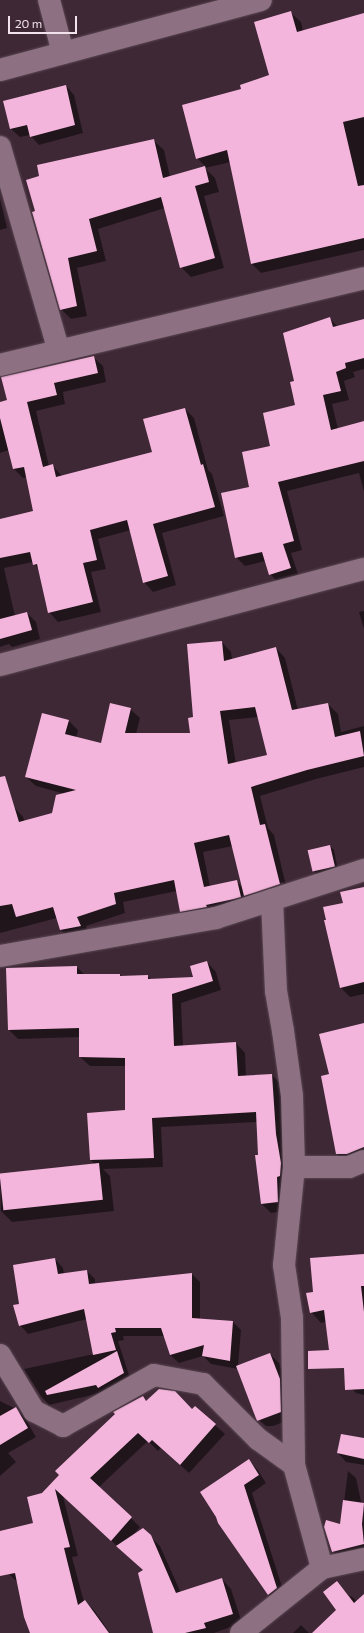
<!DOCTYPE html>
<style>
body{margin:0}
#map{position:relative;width:364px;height:1633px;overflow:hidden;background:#3f2836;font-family:Commissioner,sans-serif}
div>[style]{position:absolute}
.shadow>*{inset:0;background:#0007}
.building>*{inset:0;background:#f4b5dc;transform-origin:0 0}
.roads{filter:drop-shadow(0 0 1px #5a4753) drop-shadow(0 0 1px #5a4753)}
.minor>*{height:22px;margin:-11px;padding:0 11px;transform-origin:11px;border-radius:11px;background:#8d7182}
span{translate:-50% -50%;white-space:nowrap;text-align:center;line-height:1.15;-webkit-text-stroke:4px #3f2836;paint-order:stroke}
.scale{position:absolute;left:8px;top:16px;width:69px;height:18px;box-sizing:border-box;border:2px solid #f1e2eb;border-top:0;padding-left:5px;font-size:12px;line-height:14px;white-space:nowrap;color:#f1e2eb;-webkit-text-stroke:3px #3f2836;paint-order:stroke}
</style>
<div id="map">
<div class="shadow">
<i style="clip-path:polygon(291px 13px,301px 22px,303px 31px,364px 14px,364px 250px,261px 273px,251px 263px,231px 162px,205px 168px,215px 178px,219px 192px,204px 196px,224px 268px,191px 277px,181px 267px,165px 208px,98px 229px,106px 261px,77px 268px,87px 316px,71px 319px,61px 309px,33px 212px,154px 141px,164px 150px,170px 177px,206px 167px,197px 158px,242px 90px,271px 76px)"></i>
<i style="clip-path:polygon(66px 86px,74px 95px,83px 133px,39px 145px,30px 135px,20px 137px,11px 129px,4px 101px)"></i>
<i style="clip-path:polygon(0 199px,7px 228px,0 230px)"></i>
<i style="clip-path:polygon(330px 319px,338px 327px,364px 320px,364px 369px,353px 372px,355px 377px,344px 381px,349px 400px,332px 404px,338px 429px,364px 422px,364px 492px,359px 473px,287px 491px,302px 550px,291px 553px,299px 577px,279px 583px,270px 574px,266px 561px,245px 566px,236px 557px,250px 488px,272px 446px,296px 406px,295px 382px)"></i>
<i style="clip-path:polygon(93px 357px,103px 366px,106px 382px,63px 392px,65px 404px,36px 411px,49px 466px,52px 465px,62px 476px,154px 452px,185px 409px,194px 418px,208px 470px,212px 474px,224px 516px,162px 533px,176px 585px,153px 592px,144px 582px,131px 530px,98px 539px,106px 569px,91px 572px,101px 612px,58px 622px,49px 612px,39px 570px,33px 562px,4px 568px,15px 616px,27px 613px,36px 622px,40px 639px,12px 647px,9px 644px,0 647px,0 520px,34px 512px,27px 477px,23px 478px,14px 469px,9px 450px,0 453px,0 403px,8px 401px)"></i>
<i style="clip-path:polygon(364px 611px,364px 629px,359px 612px)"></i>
<i style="clip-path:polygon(evenodd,222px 642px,231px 652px,232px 660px,276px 648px,285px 658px,298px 710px,328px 704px,338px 714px,341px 732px,364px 726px,364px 767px,316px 779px,260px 796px,268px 828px,274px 835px,288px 894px,190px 921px,181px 911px,177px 891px,123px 902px,125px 913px,86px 926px,89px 935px,70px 939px,61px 930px,57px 918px,0 933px,0 811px,14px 807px,23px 817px,25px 822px,53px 814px,65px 794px,36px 786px,26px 777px,68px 720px,78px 730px,76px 738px,102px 744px,130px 709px,140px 718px,136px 734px,191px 734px,194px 718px,222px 642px,259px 717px,269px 756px,236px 764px,229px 720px,259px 717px,222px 642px,233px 846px,243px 888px,236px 881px,210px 887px,203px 852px,233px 846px,222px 642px,283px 882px,284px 884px,250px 895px,250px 893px,283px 882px)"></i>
<i style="clip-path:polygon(330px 846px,334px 850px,338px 871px,318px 876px,314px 871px)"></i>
<i style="clip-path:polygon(364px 888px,364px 994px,350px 997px,340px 987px,344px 904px)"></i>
<i style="clip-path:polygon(207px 962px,216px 972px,221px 990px,181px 1003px,183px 1047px,236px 1043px,245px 1053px,246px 1077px,272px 1075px,281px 1084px,287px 1211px,271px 1213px,262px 1204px,257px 1122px,161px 1127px,163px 1167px,103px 1169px,110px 1176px,114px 1211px,12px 1222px,1px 1211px,0 1175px,95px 1165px,91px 1160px,126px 1111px,126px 1066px,90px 1066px,80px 1057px,80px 1037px,18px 1039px,9px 1030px,77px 967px,85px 975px,120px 975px,122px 977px,147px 976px,151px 979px,195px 977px)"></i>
<i style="clip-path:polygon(364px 1024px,364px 1162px,347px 1164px,337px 1154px,322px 1076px,330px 1074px)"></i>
<i style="clip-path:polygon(364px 1255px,364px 1342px,326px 1322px,321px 1323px,311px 1312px,314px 1292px)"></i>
<i style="clip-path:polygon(55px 1259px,63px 1268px,64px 1274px,87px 1271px,95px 1279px,95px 1284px,192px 1274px,200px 1282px,200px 1320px,233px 1322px,241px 1330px,238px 1366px,270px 1354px,279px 1363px,288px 1389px,289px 1420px,273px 1426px,266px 1426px,257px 1418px,238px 1369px,211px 1364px,203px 1356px,179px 1363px,170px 1355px,165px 1336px,123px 1336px,124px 1340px,118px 1341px,131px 1381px,105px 1392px,49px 1405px,41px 1396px,24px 1369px,94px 1354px,87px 1319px,28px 1334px,20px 1325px,20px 1304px)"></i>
<i style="clip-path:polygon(364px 1358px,364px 1395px,356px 1393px,346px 1383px)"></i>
<i style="clip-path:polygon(142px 1397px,147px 1402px,192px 1410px,195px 1407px,225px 1434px,189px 1473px,161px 1448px,158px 1451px,148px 1441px,99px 1487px,140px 1527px,133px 1535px,150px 1536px,160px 1546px,181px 1593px,222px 1579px,231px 1589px,242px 1623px,214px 1633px,154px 1633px,144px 1571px,63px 1496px,78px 1556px,72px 1557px,84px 1602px,85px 1601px,94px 1610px,110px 1633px,31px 1633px,18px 1583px,9px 1574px,0 1551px,0 1532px,35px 1523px,42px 1494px)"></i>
<i style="clip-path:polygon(0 1401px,16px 1409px,25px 1418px,36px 1437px,8px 1453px,16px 1462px,0 1476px)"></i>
<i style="clip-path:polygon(342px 1435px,364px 1439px,364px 1437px,364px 1465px,346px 1462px,338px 1453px)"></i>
<i style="clip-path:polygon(249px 1461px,257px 1469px,266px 1483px,252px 1493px,285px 1596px,277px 1602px,269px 1595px,219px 1522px)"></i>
<i style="clip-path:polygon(348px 1471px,356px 1478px,364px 1515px,364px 1552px,339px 1558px,333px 1551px,341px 1525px)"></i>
<i style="clip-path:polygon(337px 1582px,350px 1597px,351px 1596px,358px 1602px,364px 1605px,364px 1633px,313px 1633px,337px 1610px)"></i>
<i style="clip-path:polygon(301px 1625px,309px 1633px,293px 1633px)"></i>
</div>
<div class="building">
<i style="clip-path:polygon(291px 11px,297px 32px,364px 13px,364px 117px,343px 122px,358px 186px,364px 185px,364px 238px,251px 264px,227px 150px,196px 159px,182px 105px,241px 89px,240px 85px,269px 75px,254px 22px)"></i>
<i style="clip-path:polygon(66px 85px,75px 125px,30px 137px,27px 125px,10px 129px,3px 101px)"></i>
<i style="clip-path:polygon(154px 139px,163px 178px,205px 166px,209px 182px,195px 186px,215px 258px,180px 268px,161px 197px,89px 219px,97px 251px,68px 258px,77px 306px,60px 310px,32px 212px,35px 211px,26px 180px,39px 176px,37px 165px)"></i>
<i style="clip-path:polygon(330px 317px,333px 327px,364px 319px,364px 358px,345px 363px,346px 368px,336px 372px,341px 391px,323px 395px,331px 430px,364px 421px,364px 461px,278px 482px,294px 541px,283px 544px,291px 568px,269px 575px,262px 552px,235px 558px,221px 493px,249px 487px,242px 452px,270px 446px,263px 413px,295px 405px,290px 382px,294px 381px,283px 333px)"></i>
<i style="clip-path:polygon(94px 356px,98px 373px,54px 383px,57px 395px,27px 402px,43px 467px,53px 464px,56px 477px,152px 452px,143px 419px,185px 408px,201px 465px,203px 464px,215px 507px,153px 524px,168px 576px,143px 583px,127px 520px,90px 530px,97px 560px,83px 563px,93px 602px,48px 613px,37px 564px,33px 565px,30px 552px,0 558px,0 519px,33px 511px,24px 467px,13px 469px,0 418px,0 402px,7px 400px,1px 377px)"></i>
<i style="clip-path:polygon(27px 612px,32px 630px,0 639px,0 619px)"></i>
<i style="clip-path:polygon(evenodd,222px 641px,224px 661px,276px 647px,292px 710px,328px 703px,335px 737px,360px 731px,364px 756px,307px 770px,251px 787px,260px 825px,265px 824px,280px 884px,244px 896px,229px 835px,194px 843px,204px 887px,237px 880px,241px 897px,234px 899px,206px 905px,207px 907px,180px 912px,174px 880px,114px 893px,116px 904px,77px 917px,81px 926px,60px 930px,53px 907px,16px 917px,12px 904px,0 906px,0 777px,5px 776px,19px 822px,52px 813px,56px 795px,76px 790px,25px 777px,42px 713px,69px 720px,65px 734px,101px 743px,110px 703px,131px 708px,125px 733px,190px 733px,188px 718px,193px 717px,187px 644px,222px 641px,255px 707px,267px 755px,228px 764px,220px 711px,255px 707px)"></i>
<i style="left:330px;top:845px;width:22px;height:23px;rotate:77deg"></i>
<i style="clip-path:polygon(364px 887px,364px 982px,340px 988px,324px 920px,326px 920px,323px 907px,343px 903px,340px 892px)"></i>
<i style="clip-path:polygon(207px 961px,213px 981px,172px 994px,174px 1046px,236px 1042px,238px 1076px,272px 1074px,276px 1134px,281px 1163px,280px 1176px,277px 1177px,278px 1202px,261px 1204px,255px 1155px,258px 1155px,256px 1112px,152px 1118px,154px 1158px,90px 1160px,87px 1113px,125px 1110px,125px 1058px,79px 1057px,79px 1028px,8px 1030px,6px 968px,77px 966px,77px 974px,120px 974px,120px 976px,148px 975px,148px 979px,193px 977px,190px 966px)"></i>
<i style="clip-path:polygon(364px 1023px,364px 1147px,347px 1154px,336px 1154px,321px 1076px,329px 1074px,319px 1034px)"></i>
<i style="left:99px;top:1163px;width:37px;height:100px;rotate:84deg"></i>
<i style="clip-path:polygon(364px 1254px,364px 1286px,361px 1286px,364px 1312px,364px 1389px,345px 1390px,344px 1368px,308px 1369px,308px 1351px,329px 1350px,324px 1310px,310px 1313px,306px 1293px,313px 1292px,310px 1258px)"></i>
<i style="clip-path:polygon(55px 1258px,58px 1274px,87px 1270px,89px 1284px,192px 1273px,192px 1318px,233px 1321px,230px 1361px,202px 1356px,204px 1345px,170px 1355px,161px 1328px,115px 1328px,116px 1332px,111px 1333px,116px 1350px,93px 1355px,84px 1309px,19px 1326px,13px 1305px,19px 1304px,13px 1265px)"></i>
<i style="clip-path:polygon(117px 1351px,124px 1373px,98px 1388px,96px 1385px,47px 1395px,45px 1391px)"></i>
<i style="clip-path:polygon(270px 1353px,280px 1379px,281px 1412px,257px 1421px,236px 1366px)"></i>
<i style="clip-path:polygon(159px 1389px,175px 1391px,192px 1409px,195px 1406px,216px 1424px,180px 1465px,152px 1440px,149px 1443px,138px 1433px,90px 1478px,132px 1517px,111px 1541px,55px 1489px,70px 1547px,64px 1548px,78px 1605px,85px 1600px,109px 1633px,30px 1633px,24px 1617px,15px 1573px,0 1576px,0 1531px,33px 1523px,27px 1497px,42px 1493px,59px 1475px,55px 1471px,115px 1414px,113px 1412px,143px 1396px,146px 1401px)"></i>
<i style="clip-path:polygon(16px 1407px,28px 1428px,0 1445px,0 1416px)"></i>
<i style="clip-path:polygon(341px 1434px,364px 1438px,364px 1459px,337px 1453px)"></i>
<i style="clip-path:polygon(249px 1459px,259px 1475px,244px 1485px,277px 1588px,268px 1595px,218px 1523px,216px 1517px,200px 1492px)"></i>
<i style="clip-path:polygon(343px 1500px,364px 1503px,362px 1524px,364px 1544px,332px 1552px,324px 1527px,326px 1520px,340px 1524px)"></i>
<i style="clip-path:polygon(143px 1528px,151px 1535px,176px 1593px,222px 1578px,233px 1614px,204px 1623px,206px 1628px,185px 1633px,153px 1633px,138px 1573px,143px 1570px,116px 1546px)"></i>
<i style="clip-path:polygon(337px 1581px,354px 1603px,364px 1594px,364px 1633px,312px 1633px,336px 1610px,323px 1592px)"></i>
</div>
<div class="roads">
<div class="minor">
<i style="left:49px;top:0;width:55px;rotate:75.2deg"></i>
<i style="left:0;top:70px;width:270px;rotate:-15deg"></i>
<i style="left:0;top:147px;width:212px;rotate:73.9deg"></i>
<i style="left:0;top:365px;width:374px;rotate:-13.4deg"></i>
<i style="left:0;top:665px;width:376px;rotate:-14.8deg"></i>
<i style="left:272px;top:900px;width:91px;rotate:87.5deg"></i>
<i style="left:276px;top:991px;width:41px;rotate:80.1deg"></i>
<i style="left:283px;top:1031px;width:66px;rotate:82.1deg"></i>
<i style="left:292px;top:1096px;width:71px;rotate:88.4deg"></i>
<i style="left:294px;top:1167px;width:99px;rotate:95.8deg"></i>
<i style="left:284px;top:1265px;width:54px;rotate:81.4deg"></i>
<i style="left:292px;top:1318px;width:147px;rotate:89.2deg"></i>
<i style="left:294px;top:1465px;width:107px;rotate:74.8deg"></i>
<i style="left:0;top:956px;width:219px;rotate:-10deg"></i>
<i style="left:216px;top:918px;width:156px;rotate:-18deg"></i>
<i style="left:294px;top:1167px;width:55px"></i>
<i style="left:349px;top:1167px;width:16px;rotate:-22deg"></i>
<i style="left:0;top:1355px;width:66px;rotate:58.7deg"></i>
<i style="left:34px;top:1411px;width:33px;rotate:27deg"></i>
<i style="left:63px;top:1426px;width:104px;rotate:-29.3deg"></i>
<i style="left:154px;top:1375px;width:50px;rotate:10.4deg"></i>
<i style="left:203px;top:1384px;width:78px;rotate:45deg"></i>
<i style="left:258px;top:1439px;width:44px;rotate:35.8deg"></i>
<i style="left:241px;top:1633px;width:104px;rotate:-38.7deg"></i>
<i style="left:322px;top:1568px;width:43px;rotate:-12.1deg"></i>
</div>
</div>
<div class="scale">20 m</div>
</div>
